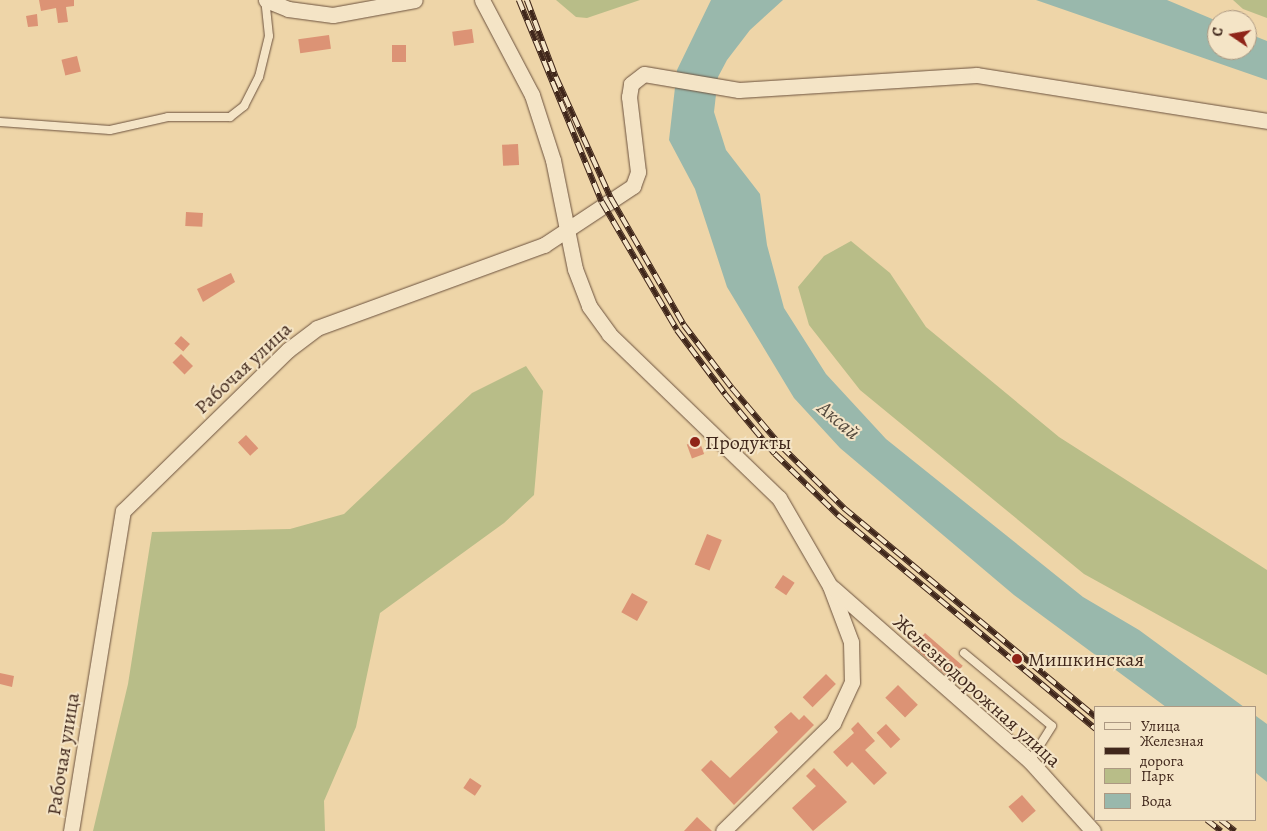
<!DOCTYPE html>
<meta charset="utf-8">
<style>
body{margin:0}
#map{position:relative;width:1267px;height:831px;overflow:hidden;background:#eed5a8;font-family:Alegreya,serif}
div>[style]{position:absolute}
.green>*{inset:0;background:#b8bd88}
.water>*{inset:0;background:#99b8ac}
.building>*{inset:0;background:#dc9375;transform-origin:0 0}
.roads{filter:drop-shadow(0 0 1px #6c523e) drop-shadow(0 0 1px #6c523e)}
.service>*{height:8px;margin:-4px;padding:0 4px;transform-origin:4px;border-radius:4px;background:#f4e4c6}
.minor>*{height:15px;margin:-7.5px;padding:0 7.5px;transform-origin:7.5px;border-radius:7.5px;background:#f4e4c6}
.rail>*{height:5.5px;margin-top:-2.75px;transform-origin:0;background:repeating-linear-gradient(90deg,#f4e4c6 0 11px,#40271b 0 22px);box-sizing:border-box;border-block:1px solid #40271b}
.dots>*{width:14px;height:14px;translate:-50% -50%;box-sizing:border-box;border:2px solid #f4e4c6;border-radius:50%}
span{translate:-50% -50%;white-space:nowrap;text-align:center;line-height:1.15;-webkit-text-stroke:4px #f4e4c6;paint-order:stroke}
.street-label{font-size:20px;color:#40271b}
.poi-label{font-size:20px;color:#40271b}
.left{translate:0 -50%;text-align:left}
.water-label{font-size:21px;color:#564b3f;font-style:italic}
.legend{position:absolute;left:1094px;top:706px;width:162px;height:115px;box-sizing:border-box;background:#f4e4c6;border:1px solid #ac9882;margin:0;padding:6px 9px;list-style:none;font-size:15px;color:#40271b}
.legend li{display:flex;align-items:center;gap:10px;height:25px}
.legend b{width:25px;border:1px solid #ac9882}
.north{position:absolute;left:1207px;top:10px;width:50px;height:50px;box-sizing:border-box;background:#f4e4c6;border:1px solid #ac9882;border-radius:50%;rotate:282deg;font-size:14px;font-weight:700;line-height:20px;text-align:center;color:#40271b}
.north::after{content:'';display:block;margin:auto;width:18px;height:22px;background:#8f2418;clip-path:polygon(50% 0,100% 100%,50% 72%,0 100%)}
</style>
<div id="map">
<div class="green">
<i style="clip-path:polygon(556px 0,640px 0,587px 18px,576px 17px)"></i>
<i style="clip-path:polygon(1233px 0,1267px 0,1267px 18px,1243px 9px)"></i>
<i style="clip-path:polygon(851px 241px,890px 273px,926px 327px,1059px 437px,1267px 570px,1267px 675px,1084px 574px,860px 390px,809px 325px,798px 287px,824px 256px)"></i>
<i style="clip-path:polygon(526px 366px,543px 391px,534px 495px,504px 523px,380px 613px,356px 727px,324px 801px,325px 831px,93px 831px,128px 684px,152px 532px,290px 529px,344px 514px,472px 393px)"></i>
</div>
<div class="water">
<i style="clip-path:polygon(711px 0,783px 0,750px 30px,727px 60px,718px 77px,714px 112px,726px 150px,760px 194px,767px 245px,784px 308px,826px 374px,886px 439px,1083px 597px,1139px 630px,1244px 707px,1166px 707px,1014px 595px,840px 448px,794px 398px,727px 287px,695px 189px,669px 140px,677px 70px)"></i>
<i style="clip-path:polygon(1036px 0,1167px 0,1217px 21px,1217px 50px,1247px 50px,1247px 33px,1267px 41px,1267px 80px)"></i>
<i style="clip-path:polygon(1256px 716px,1267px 724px,1267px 782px,1256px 773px)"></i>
</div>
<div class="building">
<i style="clip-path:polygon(39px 0,74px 0,74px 6px,66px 7px,68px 22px,58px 23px,56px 8px,41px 11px)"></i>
<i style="clip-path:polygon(37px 14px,38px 26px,28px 27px,26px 16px)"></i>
<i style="left:472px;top:29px;width:14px;height:20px;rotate:82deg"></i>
<i style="left:329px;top:35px;width:14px;height:31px;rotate:82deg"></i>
<i style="left:392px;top:45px;width:14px;height:17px"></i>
<i style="left:77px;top:56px;width:16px;height:16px;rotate:76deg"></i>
<i style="left:518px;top:144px;width:21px;height:16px;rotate:87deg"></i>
<i style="left:186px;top:212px;width:17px;height:14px;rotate:3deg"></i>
<i style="clip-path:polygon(231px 273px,235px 282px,203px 302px,197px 289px)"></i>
<i style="left:181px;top:336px;width:12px;height:10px;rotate:42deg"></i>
<i style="left:181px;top:354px;width:17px;height:12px;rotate:45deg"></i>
<i style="left:246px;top:435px;width:18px;height:11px;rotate:47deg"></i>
<i style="left:699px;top:440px;width:15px;height:13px;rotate:70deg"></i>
<i style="left:707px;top:534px;width:16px;height:33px;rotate:22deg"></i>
<i style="left:783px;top:575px;width:14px;height:15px;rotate:34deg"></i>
<i style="left:632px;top:593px;width:18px;height:22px;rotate:29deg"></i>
<i style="left:925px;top:633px;width:50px;height:18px;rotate:41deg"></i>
<i style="clip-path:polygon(0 673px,14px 676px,12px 687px,0 684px)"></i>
<i style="left:826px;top:674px;width:14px;height:33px;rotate:45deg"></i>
<i style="left:898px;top:685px;width:28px;height:18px;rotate:45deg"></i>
<i style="clip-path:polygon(791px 712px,799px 720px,804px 715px,814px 725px,734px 805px,701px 770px,711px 760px,730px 778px,778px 732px,774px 727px)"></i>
<i style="clip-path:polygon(858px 722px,875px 741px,865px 750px,887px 773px,874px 785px,852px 762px,847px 767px,833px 752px,854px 733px,851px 729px)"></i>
<i style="left:886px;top:724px;width:21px;height:13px;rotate:47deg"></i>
<i style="clip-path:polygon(814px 768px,847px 802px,813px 831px,792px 808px,816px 786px,806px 776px)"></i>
<i style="left:470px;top:778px;width:14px;height:12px;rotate:34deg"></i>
<i style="left:1022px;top:795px;width:21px;height:18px;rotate:49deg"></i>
<i style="clip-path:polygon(697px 817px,712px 831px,684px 831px)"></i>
</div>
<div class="roads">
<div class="service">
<i style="left:0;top:122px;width:110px;rotate:4.2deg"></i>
<i style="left:110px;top:130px;width:59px;rotate:-12.6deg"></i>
<i style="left:168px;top:117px;width:62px"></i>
<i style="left:230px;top:117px;width:18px;rotate:-38deg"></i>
<i style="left:244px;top:106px;width:33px;rotate:-63deg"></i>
<i style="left:259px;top:77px;width:42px;rotate:-76.3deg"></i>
<i style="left:269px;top:36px;width:36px;rotate:-96deg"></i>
<i style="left:964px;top:653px;width:114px;rotate:39.7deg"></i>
<i style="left:1052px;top:726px;width:41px;rotate:122.2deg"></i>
</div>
<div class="minor">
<i style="left:266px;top:0;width:24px;rotate:22deg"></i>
<i style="left:288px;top:9px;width:45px;rotate:7.6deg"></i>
<i style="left:333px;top:15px;width:83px;rotate:-10.4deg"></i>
<i style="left:482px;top:0;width:107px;rotate:62.2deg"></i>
<i style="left:532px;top:95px;width:68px;rotate:72.1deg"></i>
<i style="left:553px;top:160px;width:111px;rotate:78.6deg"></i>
<i style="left:575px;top:269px;width:40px;rotate:69deg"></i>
<i style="left:589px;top:306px;width:34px;rotate:54deg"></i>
<i style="left:609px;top:334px;width:236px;rotate:44deg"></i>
<i style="left:779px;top:498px;width:102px;rotate:59.9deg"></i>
<i style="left:830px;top:586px;width:60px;rotate:69.4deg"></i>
<i style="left:851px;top:642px;width:40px;rotate:88.6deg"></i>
<i style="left:852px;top:682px;width:45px;rotate:114.9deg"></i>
<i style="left:833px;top:723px;width:154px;rotate:135.5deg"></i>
<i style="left:833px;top:588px;width:262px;rotate:41.3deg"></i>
<i style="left:1030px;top:761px;width:94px;rotate:48deg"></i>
<i style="left:71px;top:831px;width:324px;rotate:-80.8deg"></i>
<i style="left:123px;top:511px;width:231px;rotate:-44.3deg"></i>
<i style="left:288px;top:350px;width:36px;rotate:-37deg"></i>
<i style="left:317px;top:328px;width:242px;rotate:-20.1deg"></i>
<i style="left:544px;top:245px;width:107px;rotate:-33.5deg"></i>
<i style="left:633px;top:186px;width:15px;rotate:-70deg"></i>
<i style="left:638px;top:172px;width:76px;rotate:-96.8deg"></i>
<i style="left:629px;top:97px;width:13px;rotate:-81deg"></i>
<i style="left:631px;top:84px;width:16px;rotate:-38deg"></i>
<i style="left:644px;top:74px;width:96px;rotate:9.6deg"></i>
<i style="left:739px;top:90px;width:238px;rotate:-3.6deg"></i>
<i style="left:977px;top:75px;width:294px;rotate:9deg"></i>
</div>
</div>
<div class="rail">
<i style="left:519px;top:0;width:218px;rotate:67.7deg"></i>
<i style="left:602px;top:202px;width:148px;rotate:59.6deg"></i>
<i style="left:677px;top:330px;width:80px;rotate:53.1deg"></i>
<i style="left:725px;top:394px;width:78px;rotate:50.2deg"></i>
<i style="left:775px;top:454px;width:88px;rotate:44.1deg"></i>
<i style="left:838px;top:515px;width:335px;rotate:39.7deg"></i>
<i style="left:527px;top:0;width:82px;rotate:69.4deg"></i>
<i style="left:556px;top:77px;width:133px;rotate:65.6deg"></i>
<i style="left:611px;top:198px;width:146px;rotate:60.1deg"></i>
<i style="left:684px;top:325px;width:79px;rotate:52.7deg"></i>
<i style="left:732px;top:388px;width:77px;rotate:49.7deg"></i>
<i style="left:782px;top:447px;width:87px;rotate:44.5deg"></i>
<i style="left:844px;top:508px;width:327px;rotate:39.7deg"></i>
<i style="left:1207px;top:820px;width:18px;rotate:38deg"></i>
<i style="left:1221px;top:820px;width:18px;rotate:38deg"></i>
</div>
<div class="dots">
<i style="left:695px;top:442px;background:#8f2418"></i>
<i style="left:1017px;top:659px;background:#8f2418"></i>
</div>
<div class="street-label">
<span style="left:243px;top:368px;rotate:-43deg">Рабочая улица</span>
<span style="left:977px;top:691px;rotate:42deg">Железнодорожная улица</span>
<span style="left:63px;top:754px;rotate:-81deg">Рабочая улица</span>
</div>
<div class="poi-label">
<span class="left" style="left:705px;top:442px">Продукты</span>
<span class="left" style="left:1028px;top:659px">Мишкинская</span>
</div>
<div class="water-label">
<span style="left:839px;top:420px;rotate:40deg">Аксай</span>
</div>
<ul class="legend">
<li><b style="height:6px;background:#f4e4c6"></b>Улица</li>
<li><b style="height:6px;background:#40271b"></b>Железная дорога</li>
<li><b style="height:14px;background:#b8bd88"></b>Парк</li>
<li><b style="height:14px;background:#99b8ac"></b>Вода</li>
</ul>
<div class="north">С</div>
</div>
